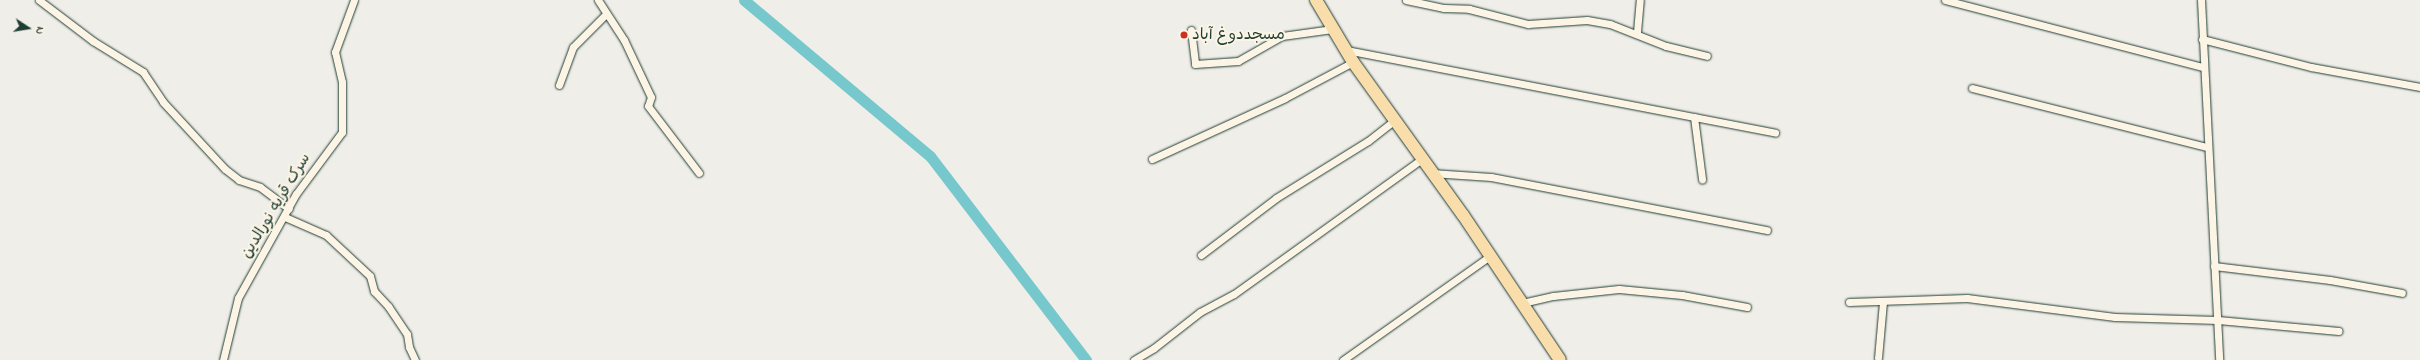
<!DOCTYPE html>
<meta charset="utf-8">
<style>
body{margin:0}
#map{position:relative;width:2420px;height:360px;overflow:hidden;background:#f0eee9;font-family:"Indie Flower","Playpen Sans Arabic",sans-serif}
div>[style]{position:absolute}
.river>*{height:11px;margin:-5.5px;padding:0 5.5px;transform-origin:5.5px;border-radius:5.5px;background:#77c8cd}
.roads{filter:drop-shadow(0 0 1px #1f3d34) drop-shadow(0 0 1px #1f3d34)}
.street>*{height:7px;margin:-3.5px;padding:0 3.5px;transform-origin:3.5px;border-radius:3.5px;background:#fcf5e5}
.highway>*{height:12px;margin:-6px;padding:0 6px;transform-origin:6px;border-radius:6px;background:#f9deab}
.dots>*{width:11px;height:11px;translate:-50% -50%;box-sizing:border-box;border:2px solid #fcf5e5;border-radius:50%}
span{translate:-50% -50%;white-space:nowrap;text-align:center;line-height:1.15;-webkit-text-stroke:4px #fcf5e5;paint-order:stroke}
.poi-label{font-size:16px;color:#1f3d34}
.left{translate:0 -50%;text-align:left}
.street-label{font-size:16px;color:#1f3d34}
.north{position:absolute;left:8px;top:8px;width:40px;height:40px;-webkit-text-stroke:3px #fcf5e5;paint-order:stroke;rotate:102deg;font-size:11px;font-weight:700;line-height:16px;text-align:center;color:#1f3d34}
.north::after{content:'';display:block;margin:auto;width:14px;height:18px;background:#1f3d34;clip-path:polygon(50% 0,100% 100%,50% 72%,0 100%)}
</style>
<div id="map">
<div class="river">
<i style="left:744px;top:0;width:243px;rotate:40deg"></i>
<i style="left:930px;top:156px;width:257px;rotate:52.6deg"></i>
</div>
<div class="roads">
<div class="street">
<i style="left:39px;top:0;width:68px;rotate:37.2deg"></i>
<i style="left:93px;top:41px;width:59px;rotate:31.8deg"></i>
<i style="left:143px;top:72px;width:36px;rotate:56deg"></i>
<i style="left:163px;top:102px;width:91px;rotate:47.2deg"></i>
<i style="left:225px;top:169px;width:18px;rotate:38deg"></i>
<i style="left:239px;top:180px;width:22px;rotate:18deg"></i>
<i style="left:260px;top:187px;width:36px;rotate:37deg"></i>
<i style="left:598px;top:0;width:48px;rotate:57deg"></i>
<i style="left:624px;top:40px;width:63px;rotate:64.7deg"></i>
<i style="left:651px;top:97px;width:9px;rotate:108deg"></i>
<i style="left:648px;top:106px;width:84px;rotate:52.7deg"></i>
<i style="left:1406px;top:0;width:39px;rotate:12deg"></i>
<i style="left:1444px;top:8px;width:25px;rotate:2deg"></i>
<i style="left:1469px;top:9px;width:61px;rotate:14.3deg"></i>
<i style="left:1528px;top:24px;width:59px;rotate:-3.9deg"></i>
<i style="left:1587px;top:20px;width:23px;rotate:10deg"></i>
<i style="left:1610px;top:24px;width:60px;rotate:21.4deg"></i>
<i style="left:1666px;top:46px;width:42px;rotate:13.7deg"></i>
<i style="left:1945px;top:0;width:267px;rotate:14.6deg"></i>
<i style="left:2201px;top:0;width:360px;rotate:87.1deg"></i>
<i style="left:1191px;top:30px;width:34px;rotate:83deg"></i>
<i style="left:1195px;top:64px;width:43px;rotate:-4deg"></i>
<i style="left:1238px;top:61px;width:51px;rotate:-29.6deg"></i>
<i style="left:1282px;top:36px;width:51px;rotate:-7.8deg"></i>
<i style="left:1637px;top:32px;width:32px;rotate:-85deg"></i>
<i style="left:2202px;top:39px;width:113px;rotate:14.4deg"></i>
<i style="left:2311px;top:67px;width:111px;rotate:10.4deg"></i>
<i style="left:1346px;top:50px;width:437px;rotate:10.9deg"></i>
<i style="left:559px;top:85px;width:40px;rotate:-69.8deg"></i>
<i style="left:573px;top:47px;width:47px;rotate:-45deg"></i>
<i style="left:1972px;top:88px;width:242px;rotate:14.1deg"></i>
<i style="left:1694px;top:117px;width:63px;rotate:82.6deg"></i>
<i style="left:1152px;top:159px;width:146px;rotate:-24.6deg"></i>
<i style="left:1285px;top:98px;width:77px;rotate:-27.9deg"></i>
<i style="left:1431px;top:173px;width:60px;rotate:3.8deg"></i>
<i style="left:1491px;top:177px;width:281px;rotate:10.9deg"></i>
<i style="left:285px;top:217px;width:45px;rotate:23.7deg"></i>
<i style="left:326px;top:235px;width:60px;rotate:43deg"></i>
<i style="left:370px;top:276px;width:16px;rotate:75deg"></i>
<i style="left:374px;top:291px;width:21px;rotate:47deg"></i>
<i style="left:388px;top:306px;width:34px;rotate:56deg"></i>
<i style="left:407px;top:334px;width:13px;rotate:81deg"></i>
<i style="left:409px;top:347px;width:14px;rotate:65deg"></i>
<i style="left:1201px;top:255px;width:94px;rotate:-37.2deg"></i>
<i style="left:1276px;top:198px;width:108px;rotate:-31.8deg"></i>
<i style="left:1368px;top:141px;width:34px;rotate:-38deg"></i>
<i style="left:2214px;top:266px;width:117px;rotate:6.9deg"></i>
<i style="left:2330px;top:280px;width:73px;rotate:10.2deg"></i>
<i style="left:1849px;top:302px;width:118px;rotate:-1.9deg"></i>
<i style="left:1967px;top:298px;width:149px;rotate:7.3deg"></i>
<i style="left:2115px;top:317px;width:103px;rotate:1.7deg"></i>
<i style="left:2218px;top:320px;width:121px;rotate:5.2deg"></i>
<i style="left:1522px;top:303px;width:32px;rotate:-13deg"></i>
<i style="left:1553px;top:296px;width:66px;rotate:-6.1deg"></i>
<i style="left:1619px;top:289px;width:63px;rotate:5.4deg"></i>
<i style="left:1682px;top:295px;width:66px;rotate:10.5deg"></i>
<i style="left:1878px;top:358px;width:56px;rotate:-84.9deg"></i>
<i style="left:223px;top:360px;width:64px;rotate:-76.4deg"></i>
<i style="left:238px;top:298px;width:119px;rotate:-60.9deg"></i>
<i style="left:296px;top:194px;width:77px;rotate:-53.4deg"></i>
<i style="left:342px;top:132px;width:50px;rotate:-90deg"></i>
<i style="left:342px;top:82px;width:31px;rotate:-103deg"></i>
<i style="left:335px;top:52px;width:55px;rotate:-69.9deg"></i>
<i style="left:1134px;top:360px;width:23px;rotate:-31deg"></i>
<i style="left:1154px;top:348px;width:58px;rotate:-38deg"></i>
<i style="left:1200px;top:312px;width:38px;rotate:-28deg"></i>
<i style="left:1234px;top:294px;width:231px;rotate:-35.7deg"></i>
<i style="left:1343px;top:360px;width:180px;rotate:-35.3deg"></i>
</div>
<div class="highway">
<i style="left:1316px;top:0;width:72px;rotate:59.2deg"></i>
<i style="left:1353px;top:62px;width:188px;rotate:54.3deg"></i>
<i style="left:1463px;top:215px;width:174px;rotate:56.2deg"></i>
</div>
</div>
<div class="dots">
<i style="left:1184px;top:35px;background:#c8321e"></i>
</div>
<div class="poi-label">
<span class="left" style="left:1192px;top:35px">مسجددوغ آباد</span>
</div>
<div class="street-label">
<span style="left:276px;top:206px;rotate:-59deg">سرک قریه نورالدین</span>
</div>
<div class="north">N</div>
</div>
